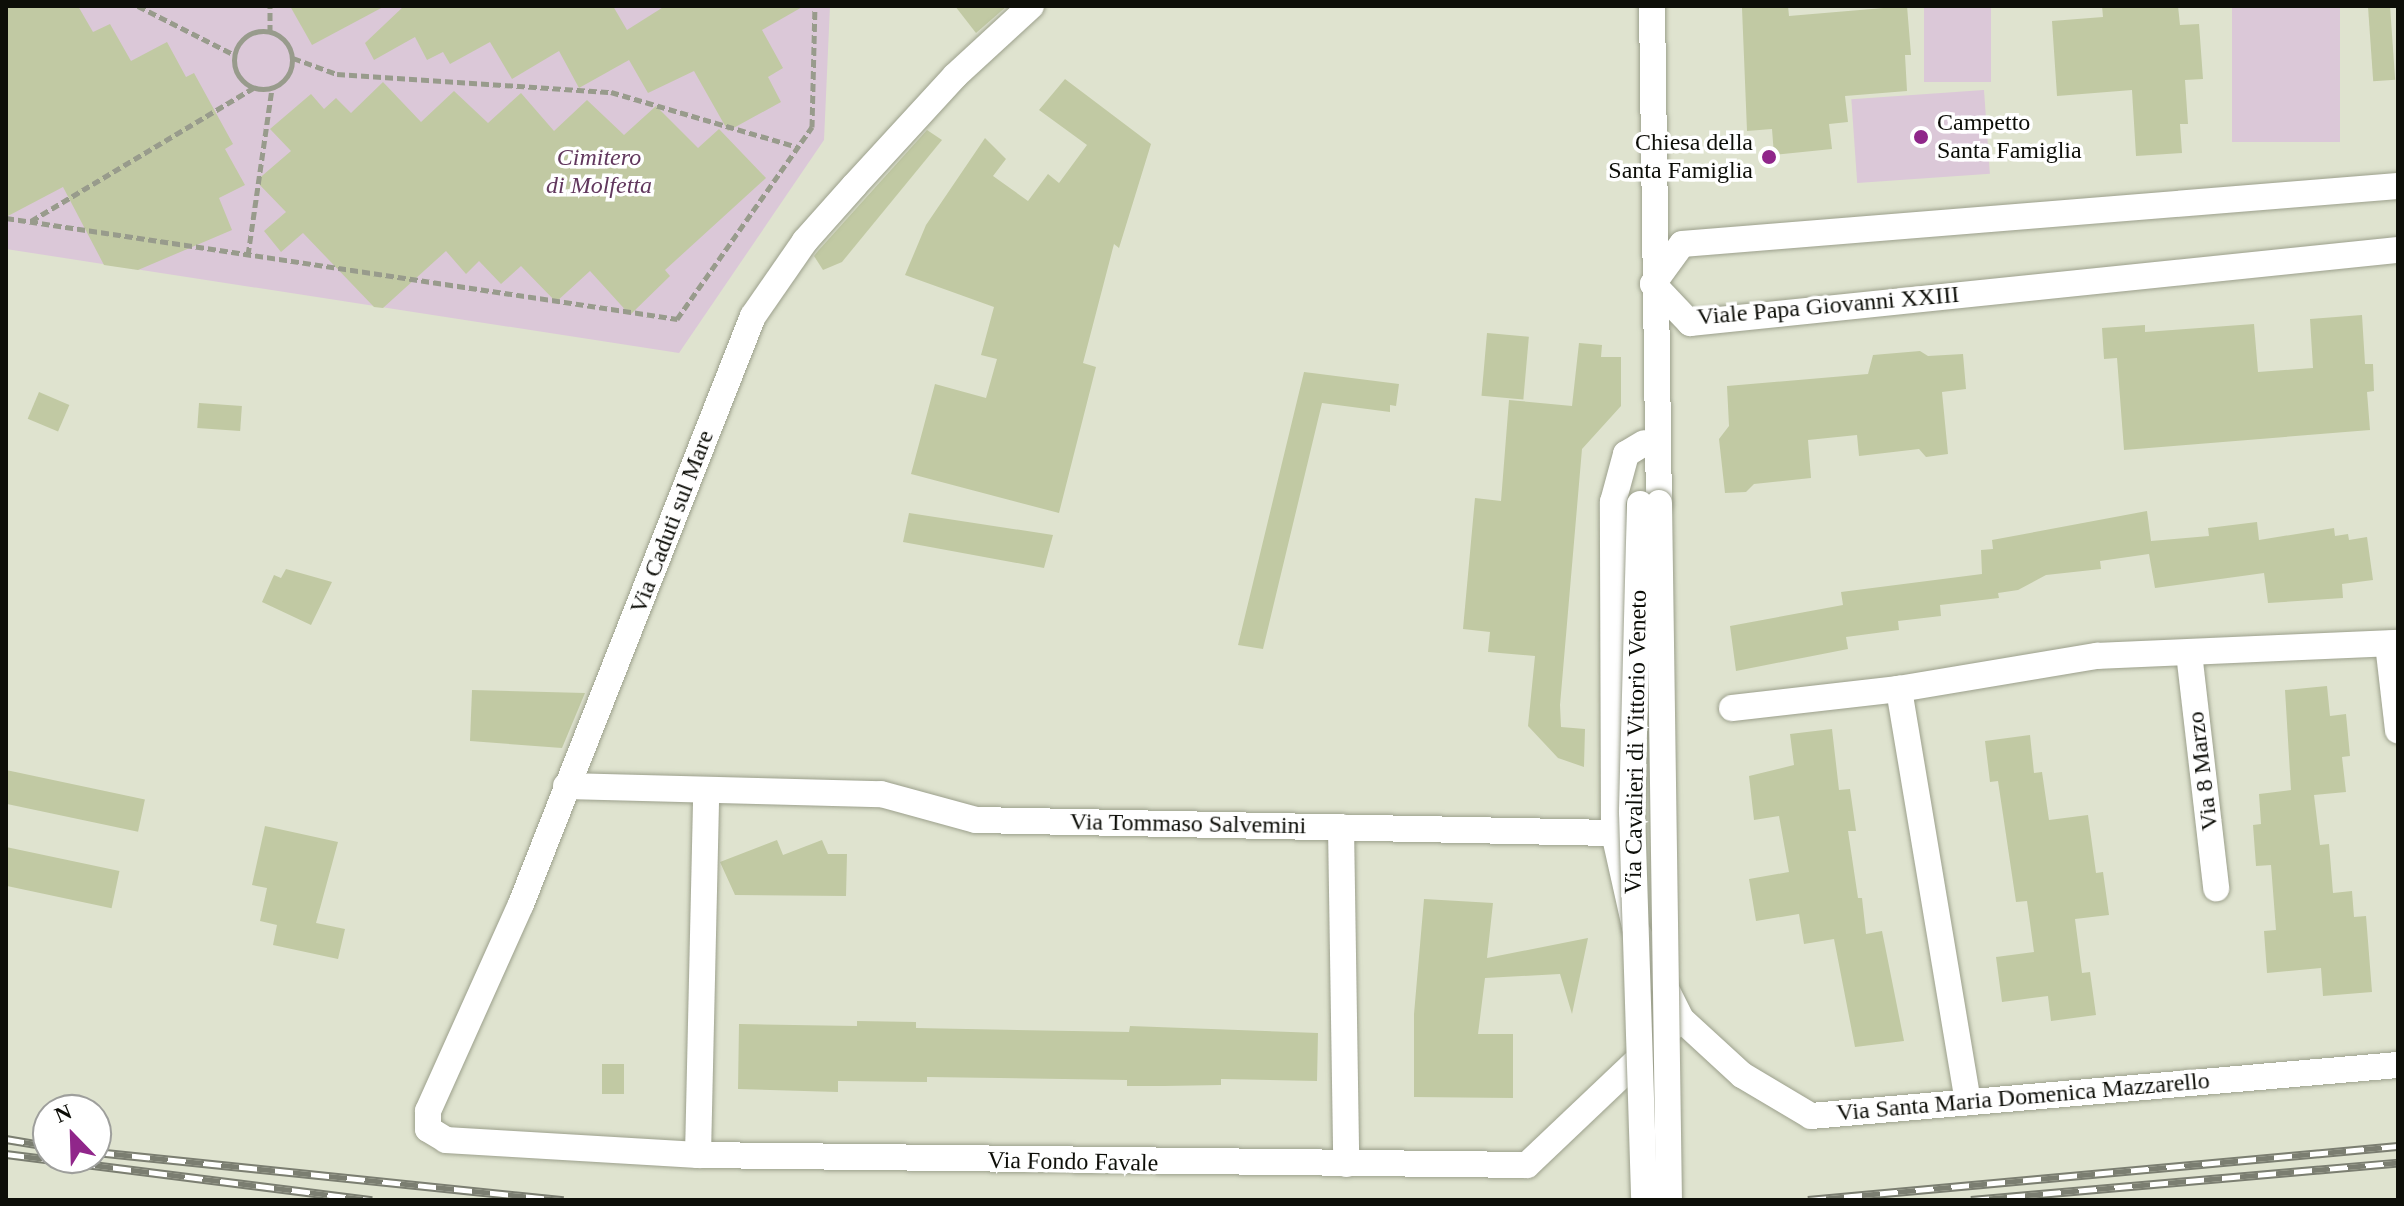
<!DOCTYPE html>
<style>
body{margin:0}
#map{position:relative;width:2404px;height:1206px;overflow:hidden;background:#dfe3cf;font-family:Georgia,serif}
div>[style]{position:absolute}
.green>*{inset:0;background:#dbc8d8;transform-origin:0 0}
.building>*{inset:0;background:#c1c9a3;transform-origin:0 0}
.path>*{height:5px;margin-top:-2.5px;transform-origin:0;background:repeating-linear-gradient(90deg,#989b8c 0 8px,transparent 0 12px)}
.path>.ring{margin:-2.5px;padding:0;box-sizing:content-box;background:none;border:5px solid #989b8c;border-radius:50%}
.roads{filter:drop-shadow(0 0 2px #9ca08c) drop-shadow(0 0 2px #9ca08c)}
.street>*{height:26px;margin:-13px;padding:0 13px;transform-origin:13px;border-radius:13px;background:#fff}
.rail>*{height:9px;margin-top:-4.5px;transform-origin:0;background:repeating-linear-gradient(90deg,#fff 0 18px,#7b7e71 0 36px);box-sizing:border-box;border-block:2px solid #7b7e71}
.bridges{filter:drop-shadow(0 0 2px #9ca08c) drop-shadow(0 0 2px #9ca08c)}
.street-bridge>*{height:26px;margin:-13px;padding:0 13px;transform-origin:13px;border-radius:13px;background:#fff}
.dots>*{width:22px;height:22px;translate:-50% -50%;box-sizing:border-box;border:4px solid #fff;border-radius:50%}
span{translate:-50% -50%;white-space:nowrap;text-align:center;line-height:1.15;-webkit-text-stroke:7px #fff;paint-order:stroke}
.poi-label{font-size:24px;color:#0d0e08}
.left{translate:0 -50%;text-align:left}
.right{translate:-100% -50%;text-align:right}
.park-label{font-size:24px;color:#61375d;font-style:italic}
.street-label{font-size:24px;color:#0d0e08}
.frame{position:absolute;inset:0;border:8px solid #0d0e08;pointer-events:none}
.north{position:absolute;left:32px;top:1094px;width:80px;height:80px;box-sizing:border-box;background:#fff;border:2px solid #9e9f9c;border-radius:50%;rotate:337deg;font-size:22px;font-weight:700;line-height:32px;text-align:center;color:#0d0e08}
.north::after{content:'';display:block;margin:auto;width:28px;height:36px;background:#90268a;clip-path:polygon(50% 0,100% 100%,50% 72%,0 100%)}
</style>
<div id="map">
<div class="green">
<i style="clip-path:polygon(6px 6px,830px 6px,824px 140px,679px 353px,6px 249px)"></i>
<i style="left:1924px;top:6px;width:67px;height:76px"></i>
<i style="left:2232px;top:6px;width:108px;height:136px"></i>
<i style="left:1984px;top:90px;width:84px;height:133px;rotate:86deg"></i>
</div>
<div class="building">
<i style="clip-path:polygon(6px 6px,78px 6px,93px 32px,110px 24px,131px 61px,167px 42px,186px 77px,194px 73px,233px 144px,225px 149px,245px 185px,219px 198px,232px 230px,138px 270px,104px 265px,63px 187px,6px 217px)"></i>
<i style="clip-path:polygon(290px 6px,385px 6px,312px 45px)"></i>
<i style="clip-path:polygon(404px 6px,613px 6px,627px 30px,665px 6px,804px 6px,762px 30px,783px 68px,768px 77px,781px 102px,728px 131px,694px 71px,648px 93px,629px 60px,579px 88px,559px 51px,512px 79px,490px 42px,450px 64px,443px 52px,427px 60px,415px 37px,374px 60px,365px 43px)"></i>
<i style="clip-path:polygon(955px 6px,1007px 6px,976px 33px)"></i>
<i style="clip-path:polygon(1788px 6px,1789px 16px,1907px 6px,1911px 55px,1905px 55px,1907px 91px,1845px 96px,1848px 122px,1829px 124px,1832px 149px,1774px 155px,1772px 129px,1747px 131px,1742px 8px)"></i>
<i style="clip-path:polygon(2102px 6px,2178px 6px,2180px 25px,2199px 24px,2203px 79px,2185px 80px,2188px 124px,2180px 124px,2182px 153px,2136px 156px,2132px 90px,2057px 96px,2052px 21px,2103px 17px)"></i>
<i style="left:2390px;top:6px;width:74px;height:22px;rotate:86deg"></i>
<i style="clip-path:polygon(1065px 79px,1151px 144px,1119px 248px,1114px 244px,1083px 363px,1096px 367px,1059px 513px,911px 474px,935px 384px,986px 398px,997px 359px,981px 355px,994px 307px,905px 275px,926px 225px,985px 138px,1006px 159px,993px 176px,1028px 201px,1048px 174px,1059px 183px,1087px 145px,1039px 110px)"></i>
<i style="clip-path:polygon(383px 82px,421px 122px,454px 91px,488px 123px,521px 93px,554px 131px,587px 100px,624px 135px,656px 106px,698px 148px,719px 129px,766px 178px,665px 270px,670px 276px,630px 315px,590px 271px,556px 302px,521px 266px,501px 284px,479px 261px,466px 274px,446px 251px,383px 308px,374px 307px,303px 233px,281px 252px,264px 231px,286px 212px,256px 181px,291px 151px,270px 129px,311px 94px,324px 109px,336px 98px,351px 113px)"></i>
<i style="clip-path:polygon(927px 130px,942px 140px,842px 262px,823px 270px,814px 256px,818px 251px)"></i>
<i style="clip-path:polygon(2362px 315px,2365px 364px,2373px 364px,2374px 391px,2367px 392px,2370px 430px,2124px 450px,2117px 358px,2104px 359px,2102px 328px,2145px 325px,2145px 332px,2254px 324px,2258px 372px,2313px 368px,2310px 319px)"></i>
<i style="left:1487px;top:333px;width:42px;height:63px;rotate:5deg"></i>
<i style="clip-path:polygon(1579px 343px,1602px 345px,1601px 357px,1621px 357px,1621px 406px,1582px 449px,1560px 705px,1561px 727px,1585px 729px,1584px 767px,1558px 758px,1528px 726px,1535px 656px,1488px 652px,1490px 632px,1463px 629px,1475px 498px,1501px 501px,1509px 400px,1572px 406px)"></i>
<i style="clip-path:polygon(1920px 351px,1928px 356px,1963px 354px,1966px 389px,1942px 392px,1948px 454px,1926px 457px,1919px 449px,1859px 456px,1857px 435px,1808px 440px,1811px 478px,1754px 484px,1746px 492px,1725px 493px,1719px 439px,1729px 426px,1727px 386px,1868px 374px,1873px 355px)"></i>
<i style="clip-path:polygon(1304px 372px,1399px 384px,1396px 406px,1390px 405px,1390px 412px,1322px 403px,1263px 649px,1238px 645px)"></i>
<i style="left:39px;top:392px;width:33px;height:29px;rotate:23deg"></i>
<i style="left:199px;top:403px;width:43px;height:25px;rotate:4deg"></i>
<i style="clip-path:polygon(2147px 511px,2151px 541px,2209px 536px,2208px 528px,2257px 522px,2259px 540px,2334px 528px,2335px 536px,2348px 534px,2349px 540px,2367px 537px,2373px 580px,2342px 584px,2343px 598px,2268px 603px,2264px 573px,2155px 588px,2149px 554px,2100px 561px,2101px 569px,2046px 575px,2018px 590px,1998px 593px,1999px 598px,1940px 605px,1941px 616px,1898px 621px,1899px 630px,1846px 637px,1848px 649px,1736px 671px,1730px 626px,1843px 605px,1841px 592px,1982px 574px,1981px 550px,1993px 549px,1992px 540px)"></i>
<i style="clip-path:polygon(909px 513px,1053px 535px,1044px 568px,903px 542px)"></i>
<i style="clip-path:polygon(286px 569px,332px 582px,311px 625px,262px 602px,274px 575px,281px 578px)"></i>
<i style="clip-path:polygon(2327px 686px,2330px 716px,2346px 714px,2350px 756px,2342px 757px,2346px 792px,2314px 795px,2320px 845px,2329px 844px,2333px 893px,2352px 891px,2354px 917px,2366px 916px,2372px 992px,2323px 996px,2321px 968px,2267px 973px,2264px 931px,2276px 930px,2271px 865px,2256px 866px,2253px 825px,2261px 824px,2259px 794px,2291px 790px,2285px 690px)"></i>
<i style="clip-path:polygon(472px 690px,585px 693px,562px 748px,470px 741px)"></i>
<i style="clip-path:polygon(1832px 729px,1839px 790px,1850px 789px,1856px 831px,1848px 831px,1858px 898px,1862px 898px,1866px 934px,1882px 931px,1904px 1041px,1855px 1047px,1834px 939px,1804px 944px,1799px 914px,1756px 921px,1749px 879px,1789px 872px,1779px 816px,1754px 820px,1749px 776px,1794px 765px,1790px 734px)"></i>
<i style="clip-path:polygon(2030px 735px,2034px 773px,2042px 772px,2049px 820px,2088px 815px,2096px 873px,2103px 872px,2109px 915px,2075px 919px,2082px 973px,2090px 972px,2096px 1015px,2051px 1021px,2048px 996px,2002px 1002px,1996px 957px,2034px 952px,2027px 901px,2016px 902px,1998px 781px,1990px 782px,1985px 741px)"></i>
<i style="left:6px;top:770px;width:142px;height:33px;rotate:12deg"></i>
<i style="clip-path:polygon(265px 826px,338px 842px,316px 923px,345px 929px,338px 959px,273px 945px,277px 925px,260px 921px,267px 888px,252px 885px)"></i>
<i style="clip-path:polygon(777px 840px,783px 855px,822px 840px,828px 854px,847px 854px,846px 896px,735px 895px,720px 862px)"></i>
<i style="left:6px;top:847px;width:116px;height:38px;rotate:12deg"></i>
<i style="clip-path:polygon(1424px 899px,1493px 903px,1487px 958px,1588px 938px,1572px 1014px,1560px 974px,1485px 978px,1478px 1034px,1513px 1034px,1513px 1098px,1414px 1097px,1414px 1014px)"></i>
<i style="clip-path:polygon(857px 1021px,916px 1022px,916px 1028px,1129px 1032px,1130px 1026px,1318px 1033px,1317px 1081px,1221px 1079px,1221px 1085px,1164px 1086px,1127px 1086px,1127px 1080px,927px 1077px,927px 1082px,838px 1081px,838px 1092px,738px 1089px,739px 1024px,857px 1026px)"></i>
<i style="left:602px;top:1064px;width:22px;height:30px"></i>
</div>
<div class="path">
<i style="left:138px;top:6px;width:109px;rotate:26.8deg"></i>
<i class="ring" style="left:234px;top:31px;width:53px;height:53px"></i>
<i style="left:270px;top:32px;width:26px;rotate:-90deg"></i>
<i style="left:293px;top:58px;width:47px;rotate:20deg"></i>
<i style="left:337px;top:74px;width:275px;rotate:3.8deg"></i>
<i style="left:611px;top:92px;width:195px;rotate:16.4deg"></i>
<i style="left:6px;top:218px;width:679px;rotate:8.56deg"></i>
<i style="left:677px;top:319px;width:235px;rotate:-54.9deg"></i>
<i style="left:812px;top:127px;width:121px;rotate:-88.6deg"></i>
<i style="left:31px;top:221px;width:259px;rotate:-30.9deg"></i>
<i style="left:248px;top:255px;width:169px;rotate:-81.8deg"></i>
</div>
<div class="roads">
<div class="street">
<i style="left:1031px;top:6px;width:103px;rotate:137.4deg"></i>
<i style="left:955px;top:76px;width:149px;rotate:132.6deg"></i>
<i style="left:854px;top:186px;width:74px;rotate:131.7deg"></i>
<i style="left:805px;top:241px;width:91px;rotate:124.7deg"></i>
<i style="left:753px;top:316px;width:632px;rotate:111.53deg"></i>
<i style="left:521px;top:904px;width:227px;rotate:114.2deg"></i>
<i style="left:428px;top:1111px;width:18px;rotate:90deg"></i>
<i style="left:428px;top:1129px;width:21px;rotate:31deg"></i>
<i style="left:446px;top:1140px;width:252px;rotate:3.4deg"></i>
<i style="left:698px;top:1155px;width:829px;rotate:0.69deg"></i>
<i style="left:1527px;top:1165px;width:212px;rotate:-43.5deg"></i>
<i style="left:1652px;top:6px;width:497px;rotate:89.2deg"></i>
<i style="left:1653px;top:284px;width:49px;rotate:-54.1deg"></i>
<i style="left:1682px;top:244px;width:718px;rotate:-4.63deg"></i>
<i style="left:1653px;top:284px;width:54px;rotate:46.5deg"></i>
<i style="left:1690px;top:323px;width:712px;rotate:-5.89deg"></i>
<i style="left:2388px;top:644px;width:87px;rotate:83.4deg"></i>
<i style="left:2189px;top:653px;width:237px;rotate:83.4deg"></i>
<i style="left:1732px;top:708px;width:168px;rotate:-6.5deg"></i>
<i style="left:566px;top:786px;width:315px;rotate:1.5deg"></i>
<i style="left:881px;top:794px;width:98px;rotate:15.3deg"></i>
<i style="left:976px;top:820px;width:638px;rotate:1.17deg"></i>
<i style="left:1614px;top:833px;width:96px;rotate:77.4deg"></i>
<i style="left:1635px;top:927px;width:103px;rotate:63.4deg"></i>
<i style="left:1681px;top:1019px;width:83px;rotate:42.6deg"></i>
<i style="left:1742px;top:1075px;width:80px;rotate:30.7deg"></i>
<i style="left:1811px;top:1116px;width:589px;rotate:-4.97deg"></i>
<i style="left:1341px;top:827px;width:337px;rotate:89.1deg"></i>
<i style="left:1614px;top:833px;width:331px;rotate:-90.2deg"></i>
<i style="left:1613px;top:502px;width:50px;rotate:-74.8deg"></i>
<i style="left:1626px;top:454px;width:21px;rotate:-31deg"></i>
<i style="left:1968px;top:1102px;width:419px;rotate:-99.5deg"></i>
<i style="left:1899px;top:689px;width:201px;rotate:-9.5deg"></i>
<i style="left:2097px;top:656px;width:301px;rotate:-2.5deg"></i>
<i style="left:698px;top:1155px;width:365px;rotate:-88.7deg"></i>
</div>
</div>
<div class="rail">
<i style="left:6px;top:1139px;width:43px;rotate:9.5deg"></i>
<i style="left:96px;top:1152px;width:470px;rotate:5.9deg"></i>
<i style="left:6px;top:1154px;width:369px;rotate:7.2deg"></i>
<i style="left:1808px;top:1200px;width:592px;rotate:-5.23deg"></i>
<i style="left:1971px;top:1200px;width:429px;rotate:-5deg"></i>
</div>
<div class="bridges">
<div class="street-bridge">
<i style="left:1659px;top:503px;width:697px;rotate:89.18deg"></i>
<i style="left:1640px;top:504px;width:308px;rotate:91.5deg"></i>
<i style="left:1632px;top:812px;width:388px;rotate:88.2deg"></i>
</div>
</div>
<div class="dots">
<i style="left:1921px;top:137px;background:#90268a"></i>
<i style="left:1769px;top:157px;background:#90268a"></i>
</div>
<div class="poi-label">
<span class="left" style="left:1937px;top:137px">Campetto<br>Santa Famiglia</span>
<span class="right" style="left:1753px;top:157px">Chiesa della<br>Santa Famiglia</span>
</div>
<div class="park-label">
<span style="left:599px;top:172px">Cimitero<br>di Molfetta</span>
</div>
<div class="street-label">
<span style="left:1828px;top:306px;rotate:-5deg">Viale Papa Giovanni XXIII</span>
<span style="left:672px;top:522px;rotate:-69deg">Via Caduti sul Mare</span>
<span style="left:1636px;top:742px;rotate:-89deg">Via Cavalieri di Vittorio Veneto</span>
<span style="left:2203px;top:771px;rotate:-97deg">Via 8 Marzo</span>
<span style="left:1188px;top:824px;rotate:1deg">Via Tommaso Salvemini</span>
<span style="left:2023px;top:1097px;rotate:-5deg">Via Santa Maria Domenica Mazzarello</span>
<span style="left:1073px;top:1162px;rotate:1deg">Via Fondo Favale</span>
</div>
<div class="frame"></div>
<div class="north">N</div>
</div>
